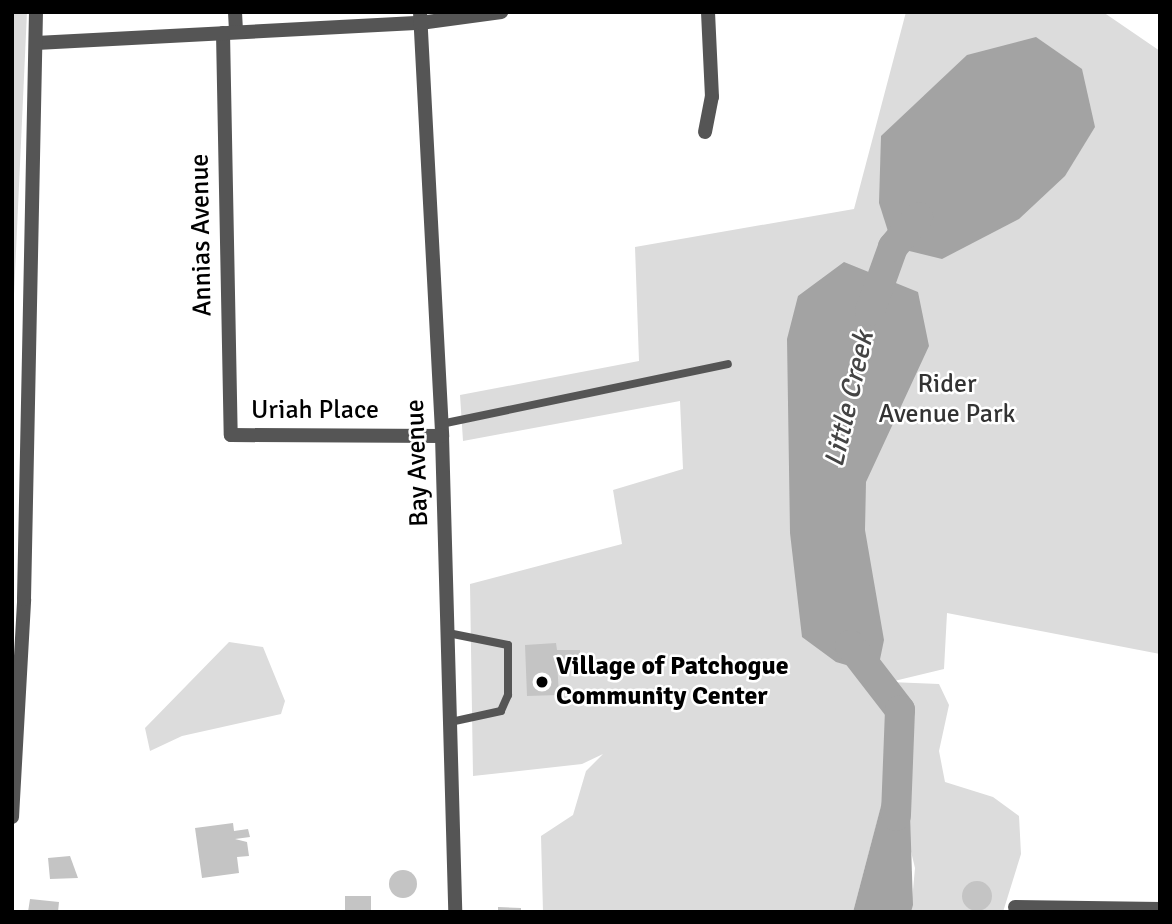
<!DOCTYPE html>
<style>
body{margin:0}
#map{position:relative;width:1172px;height:924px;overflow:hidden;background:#fff;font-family:Signika,sans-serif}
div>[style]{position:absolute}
.green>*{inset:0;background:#dcdcdc}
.water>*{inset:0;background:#a3a3a3}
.river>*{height:30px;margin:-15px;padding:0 15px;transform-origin:15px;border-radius:15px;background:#a3a3a3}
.building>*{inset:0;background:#c4c4c4;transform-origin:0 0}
.round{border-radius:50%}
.lane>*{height:8px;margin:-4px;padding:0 4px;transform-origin:4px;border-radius:4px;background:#555}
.street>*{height:14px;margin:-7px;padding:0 7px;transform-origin:7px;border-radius:7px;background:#555}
.dots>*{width:19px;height:19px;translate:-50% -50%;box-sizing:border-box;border:4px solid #fff;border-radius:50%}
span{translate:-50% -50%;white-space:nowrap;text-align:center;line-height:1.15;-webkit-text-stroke:5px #fff;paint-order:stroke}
.street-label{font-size:26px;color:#000}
.park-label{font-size:26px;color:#333}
.poi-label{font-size:26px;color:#000;font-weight:700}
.left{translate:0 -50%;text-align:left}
.water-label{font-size:28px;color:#444;font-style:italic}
.frame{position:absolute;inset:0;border:14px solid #000;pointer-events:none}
</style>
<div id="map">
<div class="green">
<i style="clip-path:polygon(12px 12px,27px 12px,12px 338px)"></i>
<i style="clip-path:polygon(906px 12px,1103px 12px,1160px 51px,1160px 654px,947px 613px,944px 669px,890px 682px,939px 684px,949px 705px,939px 751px,945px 782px,993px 797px,1019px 816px,1021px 854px,1003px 912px,911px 912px,915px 868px,891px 769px,853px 912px,543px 912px,541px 836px,573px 815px,586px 771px,603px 754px,582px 764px,473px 776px,470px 584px,622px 544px,613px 490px,683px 469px,680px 401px,463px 441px,460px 395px,639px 361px,635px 247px,854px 209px)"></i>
<i style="clip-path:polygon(229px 642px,263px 647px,285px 701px,281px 714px,182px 736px,150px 751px,145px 728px)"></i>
</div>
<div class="water">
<i style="clip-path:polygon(1036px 37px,1082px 69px,1095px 127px,1065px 176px,1019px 219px,942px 259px,893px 247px,879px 203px,881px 136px,967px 55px)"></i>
<i style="clip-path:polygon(844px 262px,918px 292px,929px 346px,866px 482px,865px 530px,884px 640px,877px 674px,836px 662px,802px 637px,790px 533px,787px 339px,798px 296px)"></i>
<i style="clip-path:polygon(891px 768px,909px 784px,913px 905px,911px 912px,853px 912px)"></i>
</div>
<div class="river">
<i style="left:870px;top:311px;width:68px;rotate:-70.2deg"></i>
<i style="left:893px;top:247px;width:39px;rotate:-50deg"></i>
<i style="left:850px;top:645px;width:82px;rotate:52.4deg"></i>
<i style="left:900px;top:710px;width:106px;rotate:92.2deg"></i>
</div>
<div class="building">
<i style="clip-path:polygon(556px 643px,557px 650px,580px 650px,581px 668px,561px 668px,557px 661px,559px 695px,527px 696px,525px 645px)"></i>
<i style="clip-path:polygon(233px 823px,234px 831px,248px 829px,250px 837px,235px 839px,247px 842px,249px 856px,237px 857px,239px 873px,202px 878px,195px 828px)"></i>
<i style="clip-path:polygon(70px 856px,78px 878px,50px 879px,48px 858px)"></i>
<i class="round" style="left:389px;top:870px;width:28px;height:28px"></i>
<i class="round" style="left:962px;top:881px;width:30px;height:30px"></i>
<i style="left:371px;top:896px;width:16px;height:26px;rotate:90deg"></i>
<i style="clip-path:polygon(30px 899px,59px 902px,58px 912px,28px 912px)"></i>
<i style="clip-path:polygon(498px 907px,521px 908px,521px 912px,498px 912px)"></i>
</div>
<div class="lane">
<i style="left:441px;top:424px;width:293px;rotate:-11.8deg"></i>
<i style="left:448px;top:633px;width:61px;rotate:11.3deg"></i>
<i style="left:508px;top:645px;width:50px;rotate:90deg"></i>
<i style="left:508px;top:695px;width:17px;rotate:114deg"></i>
<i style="left:501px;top:711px;width:51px;rotate:167.6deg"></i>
</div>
<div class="street">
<i style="left:235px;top:12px;width:20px;rotate:87deg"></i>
<i style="left:420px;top:12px;width:425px;rotate:87deg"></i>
<i style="left:442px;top:436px;width:476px;rotate:88.4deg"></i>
<i style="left:223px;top:33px;width:402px;rotate:88.9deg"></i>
<i style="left:231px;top:435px;width:211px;rotate:0.3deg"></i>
<i style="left:36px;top:43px;width:385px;rotate:-3deg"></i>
<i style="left:420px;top:23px;width:82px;rotate:-7.7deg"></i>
<i style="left:705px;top:132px;width:36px;rotate:-79deg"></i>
<i style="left:712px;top:97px;width:85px;rotate:-92.7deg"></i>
<i style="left:12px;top:817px;width:218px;rotate:-86.8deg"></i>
<i style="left:24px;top:599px;width:587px;rotate:-88.83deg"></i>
<i style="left:1015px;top:907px;width:145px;rotate:0.8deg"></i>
</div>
<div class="dots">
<i style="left:542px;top:682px;background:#000"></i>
</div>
<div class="street-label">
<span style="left:202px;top:235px;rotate:-91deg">Annias Avenue</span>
<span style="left:315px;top:411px">Uriah Place</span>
<span style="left:418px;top:463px;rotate:-92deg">Bay Avenue</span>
</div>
<div class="park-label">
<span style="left:947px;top:400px">Rider<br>Avenue Park</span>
</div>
<div class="poi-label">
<span class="left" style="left:556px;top:682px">Village of Patchogue<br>Community Center</span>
</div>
<div class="water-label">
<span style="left:849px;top:399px;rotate:-77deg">Little Creek</span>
</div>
<div class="frame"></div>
</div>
